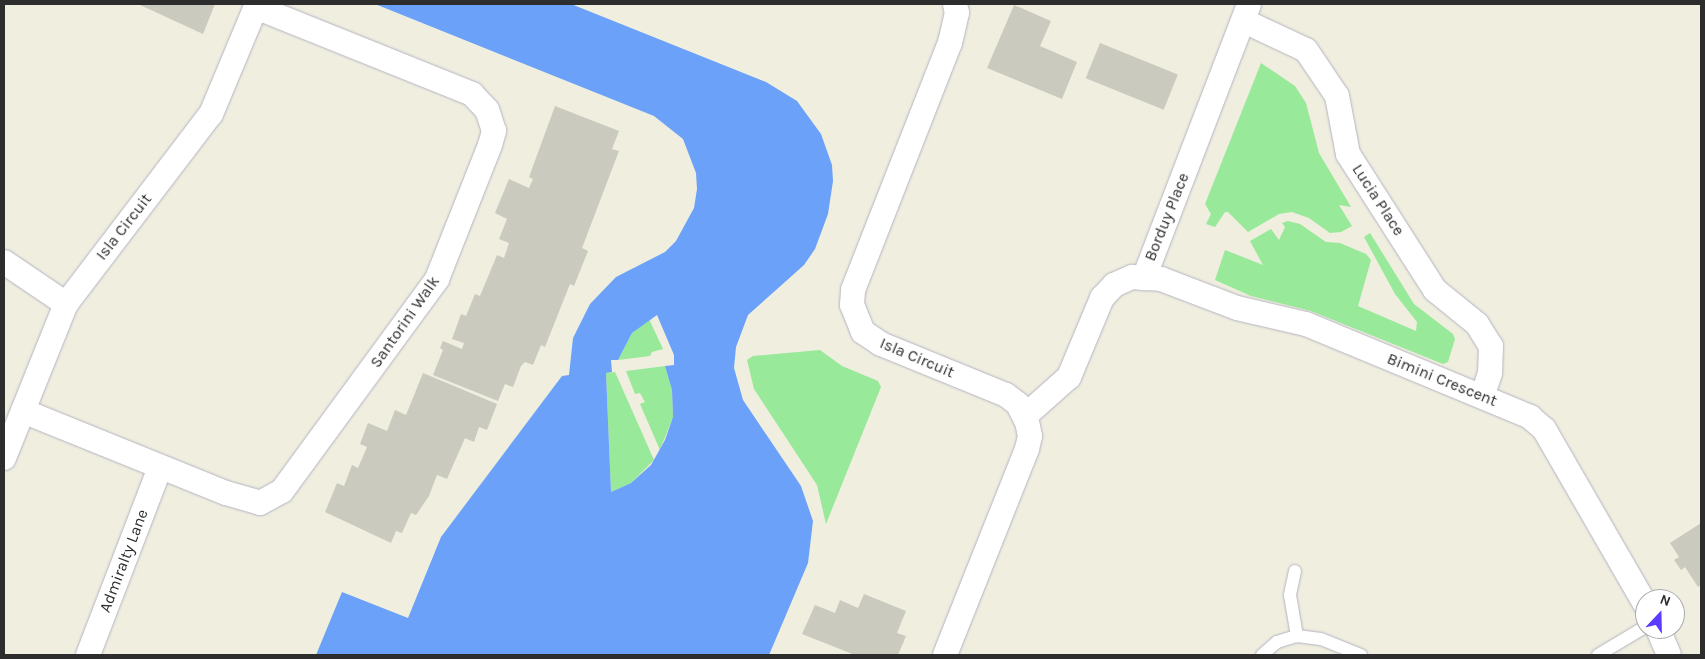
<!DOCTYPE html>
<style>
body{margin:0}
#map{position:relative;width:1705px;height:659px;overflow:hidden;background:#efeedf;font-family:Karla,sans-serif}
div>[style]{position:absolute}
.green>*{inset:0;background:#98e999}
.water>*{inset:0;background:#6ba1f8}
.building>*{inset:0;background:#cbcabe;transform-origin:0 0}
.roads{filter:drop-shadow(0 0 1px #b5b3c1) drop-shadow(0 0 1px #b5b3c1)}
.lane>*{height:12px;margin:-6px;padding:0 6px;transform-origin:6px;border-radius:6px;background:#fff}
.street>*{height:24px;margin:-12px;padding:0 12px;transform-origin:12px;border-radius:12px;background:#fff}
span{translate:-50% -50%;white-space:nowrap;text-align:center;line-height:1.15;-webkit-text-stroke:5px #fff;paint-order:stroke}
.street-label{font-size:16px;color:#2d2d2d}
.frame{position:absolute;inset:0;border:5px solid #2d2d2d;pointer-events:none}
.north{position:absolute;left:1635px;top:589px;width:50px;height:50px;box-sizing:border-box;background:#fff;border:1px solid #ababab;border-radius:50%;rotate:21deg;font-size:14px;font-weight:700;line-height:20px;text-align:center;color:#2d2d2d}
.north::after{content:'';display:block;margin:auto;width:18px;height:22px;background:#5c3cff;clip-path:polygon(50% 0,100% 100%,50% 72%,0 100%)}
</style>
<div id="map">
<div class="green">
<i style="clip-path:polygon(1261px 63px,1295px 86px,1306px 103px,1319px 153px,1351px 207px,1339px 205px,1352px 226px,1341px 232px,1330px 233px,1309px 218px,1292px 212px,1279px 214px,1248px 232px,1228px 212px,1225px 212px,1215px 227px,1206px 224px,1211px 214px,1205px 204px)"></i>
<i style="clip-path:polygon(1288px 221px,1300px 224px,1326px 242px,1340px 243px,1366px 254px,1371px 260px,1358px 306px,1416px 331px,1417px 322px,1395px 294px,1364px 237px,1370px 233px,1414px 304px,1453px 334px,1455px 339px,1448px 362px,1443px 364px,1311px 311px,1251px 296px,1215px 280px,1225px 250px,1263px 265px,1250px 241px,1271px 229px,1279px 240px,1285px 227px,1282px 223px)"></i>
<i style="clip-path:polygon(649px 319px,663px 349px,652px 352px,650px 356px,618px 360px,632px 333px)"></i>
<i style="clip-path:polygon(820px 350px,842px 366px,878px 381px,881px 387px,826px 524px,817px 485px,754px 389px,747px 360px,753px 356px)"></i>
<i style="clip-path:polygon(665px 366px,672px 390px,673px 417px,660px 450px,640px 404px,645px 402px,640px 393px,635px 394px,626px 371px)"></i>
<i style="clip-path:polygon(615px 372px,654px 460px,631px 483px,611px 492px,606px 373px)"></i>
</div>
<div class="water">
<i style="clip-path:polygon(evenodd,375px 4px,571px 4px,766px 82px,797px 101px,821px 134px,832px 165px,833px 181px,828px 214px,815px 249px,804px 265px,748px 315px,736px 347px,734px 368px,743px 400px,801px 486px,813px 521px,808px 563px,769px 655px,316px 655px,342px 592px,408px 618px,441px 537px,562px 376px,569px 375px,573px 338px,590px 304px,616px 277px,665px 252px,676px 241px,694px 208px,697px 189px,696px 173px,683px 139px,654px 116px,375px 4px,657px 315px,674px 355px,674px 365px,665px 366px,672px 390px,673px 417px,665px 440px,651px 465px,631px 483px,611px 492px,606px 373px,612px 372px,611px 360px,618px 360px,632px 333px,657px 315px)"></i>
</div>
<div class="building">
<i style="clip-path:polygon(138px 4px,215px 4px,203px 34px)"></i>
<i style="clip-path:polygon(1014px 5px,1051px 21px,1040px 46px,1077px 62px,1062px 99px,987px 68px)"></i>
<i style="left:1100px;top:43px;width:84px;height:38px;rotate:22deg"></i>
<i style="clip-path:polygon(555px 106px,619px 131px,612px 149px,619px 151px,582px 248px,588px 251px,574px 286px,570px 284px,545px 347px,541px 345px,533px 365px,525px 362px,521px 366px,513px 387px,505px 384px,498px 401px,433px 375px,443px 350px,440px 348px,443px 341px,462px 349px,464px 343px,452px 339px,461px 314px,466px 316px,475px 294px,480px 296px,497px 255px,504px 258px,509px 243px,499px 239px,507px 219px,495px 213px,509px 179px,529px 188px,533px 179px,529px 177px)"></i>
<i style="clip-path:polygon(423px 373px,497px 404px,487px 430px,479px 427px,474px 442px,465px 438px,447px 479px,437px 475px,429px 496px,416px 515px,411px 513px,402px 533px,396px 531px,391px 543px,325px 512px,337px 483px,344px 486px,352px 465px,358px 468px,367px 447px,360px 444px,368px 423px,387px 431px,395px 410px,406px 415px)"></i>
<i style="clip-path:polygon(1701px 523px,1701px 585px,1698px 587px,1685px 567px,1681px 570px,1674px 560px,1679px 557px,1670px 543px)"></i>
<i style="clip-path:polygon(864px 594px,906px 611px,897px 633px,906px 636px,898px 655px,855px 655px,802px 634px,815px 605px,835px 613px,840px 600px,858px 608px)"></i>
</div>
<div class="roads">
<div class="lane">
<i style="left:1295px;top:571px;width:25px;rotate:102deg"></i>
<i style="left:1290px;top:595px;width:42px;rotate:80.3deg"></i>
<i style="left:1262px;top:655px;width:20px;rotate:-41deg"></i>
<i style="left:1277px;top:642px;width:21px;rotate:-17deg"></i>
<i style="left:1297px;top:636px;width:24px;rotate:7deg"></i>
<i style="left:1321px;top:639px;width:43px;rotate:21.8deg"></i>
<i style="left:1598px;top:655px;width:55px;rotate:-30.8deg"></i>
</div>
<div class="street">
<i style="left:1244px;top:21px;width:68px;rotate:25.1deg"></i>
<i style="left:1306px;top:50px;width:55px;rotate:56deg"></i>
<i style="left:1337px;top:96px;width:59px;rotate:79.3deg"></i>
<i style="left:1348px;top:154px;width:161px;rotate:57.4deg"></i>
<i style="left:1435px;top:290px;width:54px;rotate:39deg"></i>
<i style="left:1477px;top:324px;width:26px;rotate:58deg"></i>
<i style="left:1491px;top:346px;width:27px;rotate:92deg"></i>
<i style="left:1490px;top:373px;width:23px;rotate:108deg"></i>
<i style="left:4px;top:262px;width:75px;rotate:34.1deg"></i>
<i style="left:1144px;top:278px;width:17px;rotate:3deg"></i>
<i style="left:1161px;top:279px;width:81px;rotate:20.9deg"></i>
<i style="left:1237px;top:308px;width:71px;rotate:13.1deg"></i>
<i style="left:1306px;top:324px;width:243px;rotate:22.5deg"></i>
<i style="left:1530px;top:417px;width:18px;rotate:41deg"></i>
<i style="left:1544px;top:429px;width:202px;rotate:60deg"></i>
<i style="left:23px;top:411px;width:219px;rotate:22deg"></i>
<i style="left:226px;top:493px;width:35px;rotate:16deg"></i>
<i style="left:260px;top:503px;width:25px;rotate:-29deg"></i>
<i style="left:282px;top:491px;width:263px;rotate:-53.8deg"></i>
<i style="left:437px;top:279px;width:144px;rotate:-68.4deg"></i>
<i style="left:490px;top:145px;width:15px;rotate:-74deg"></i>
<i style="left:494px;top:131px;width:22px;rotate:-108deg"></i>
<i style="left:487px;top:110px;width:22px;rotate:-133deg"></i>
<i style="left:472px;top:94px;width:233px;rotate:-158.1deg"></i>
<i style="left:1025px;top:416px;width:59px;rotate:-41.6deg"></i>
<i style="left:1069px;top:377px;width:86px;rotate:-67.3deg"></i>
<i style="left:1102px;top:298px;width:18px;rotate:-47deg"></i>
<i style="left:1114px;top:285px;width:20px;rotate:-24deg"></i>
<i style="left:1132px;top:277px;width:12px;rotate:5deg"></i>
<i style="left:1144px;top:278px;width:293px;rotate:-69deg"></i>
<i style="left:4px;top:458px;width:166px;rotate:-68.1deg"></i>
<i style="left:66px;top:304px;width:239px;rotate:-52.7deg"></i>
<i style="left:211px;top:114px;width:119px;rotate:-67.3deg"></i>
<i style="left:1658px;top:629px;width:28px;rotate:67deg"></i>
<i style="left:88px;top:655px;width:201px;rotate:-69deg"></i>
<i style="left:945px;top:655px;width:222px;rotate:-68.3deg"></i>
<i style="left:1027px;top:449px;width:13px;rotate:-77deg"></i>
<i style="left:1030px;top:436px;width:14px;rotate:-102deg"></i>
<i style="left:1027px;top:422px;width:20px;rotate:-117deg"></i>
<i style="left:1018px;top:404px;width:15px;rotate:-143deg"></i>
<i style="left:1006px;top:395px;width:135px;rotate:-157.8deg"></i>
<i style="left:881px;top:344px;width:22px;rotate:-146deg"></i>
<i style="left:863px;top:332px;width:29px;rotate:-112deg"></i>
<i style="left:852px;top:305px;width:15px;rotate:-86deg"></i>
<i style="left:853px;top:290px;width:265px;rotate:-68.6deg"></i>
<i style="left:950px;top:43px;width:31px;rotate:-77deg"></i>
<i style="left:957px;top:13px;width:9px;rotate:-103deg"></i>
</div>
</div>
<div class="street-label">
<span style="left:1378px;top:200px;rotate:57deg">Lucia Place</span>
<span style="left:1167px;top:217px;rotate:-68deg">Borduy Place</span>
<span style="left:124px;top:227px;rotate:-52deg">Isla Circuit</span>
<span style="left:405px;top:322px;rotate:-55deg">Santorini Walk</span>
<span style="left:917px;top:358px;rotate:23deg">Isla Circuit</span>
<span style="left:1442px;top:380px;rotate:22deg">Bimini Crescent</span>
<span style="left:124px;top:561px;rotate:-69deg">Admiralty Lane</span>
</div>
<div class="frame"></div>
<div class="north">N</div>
</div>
